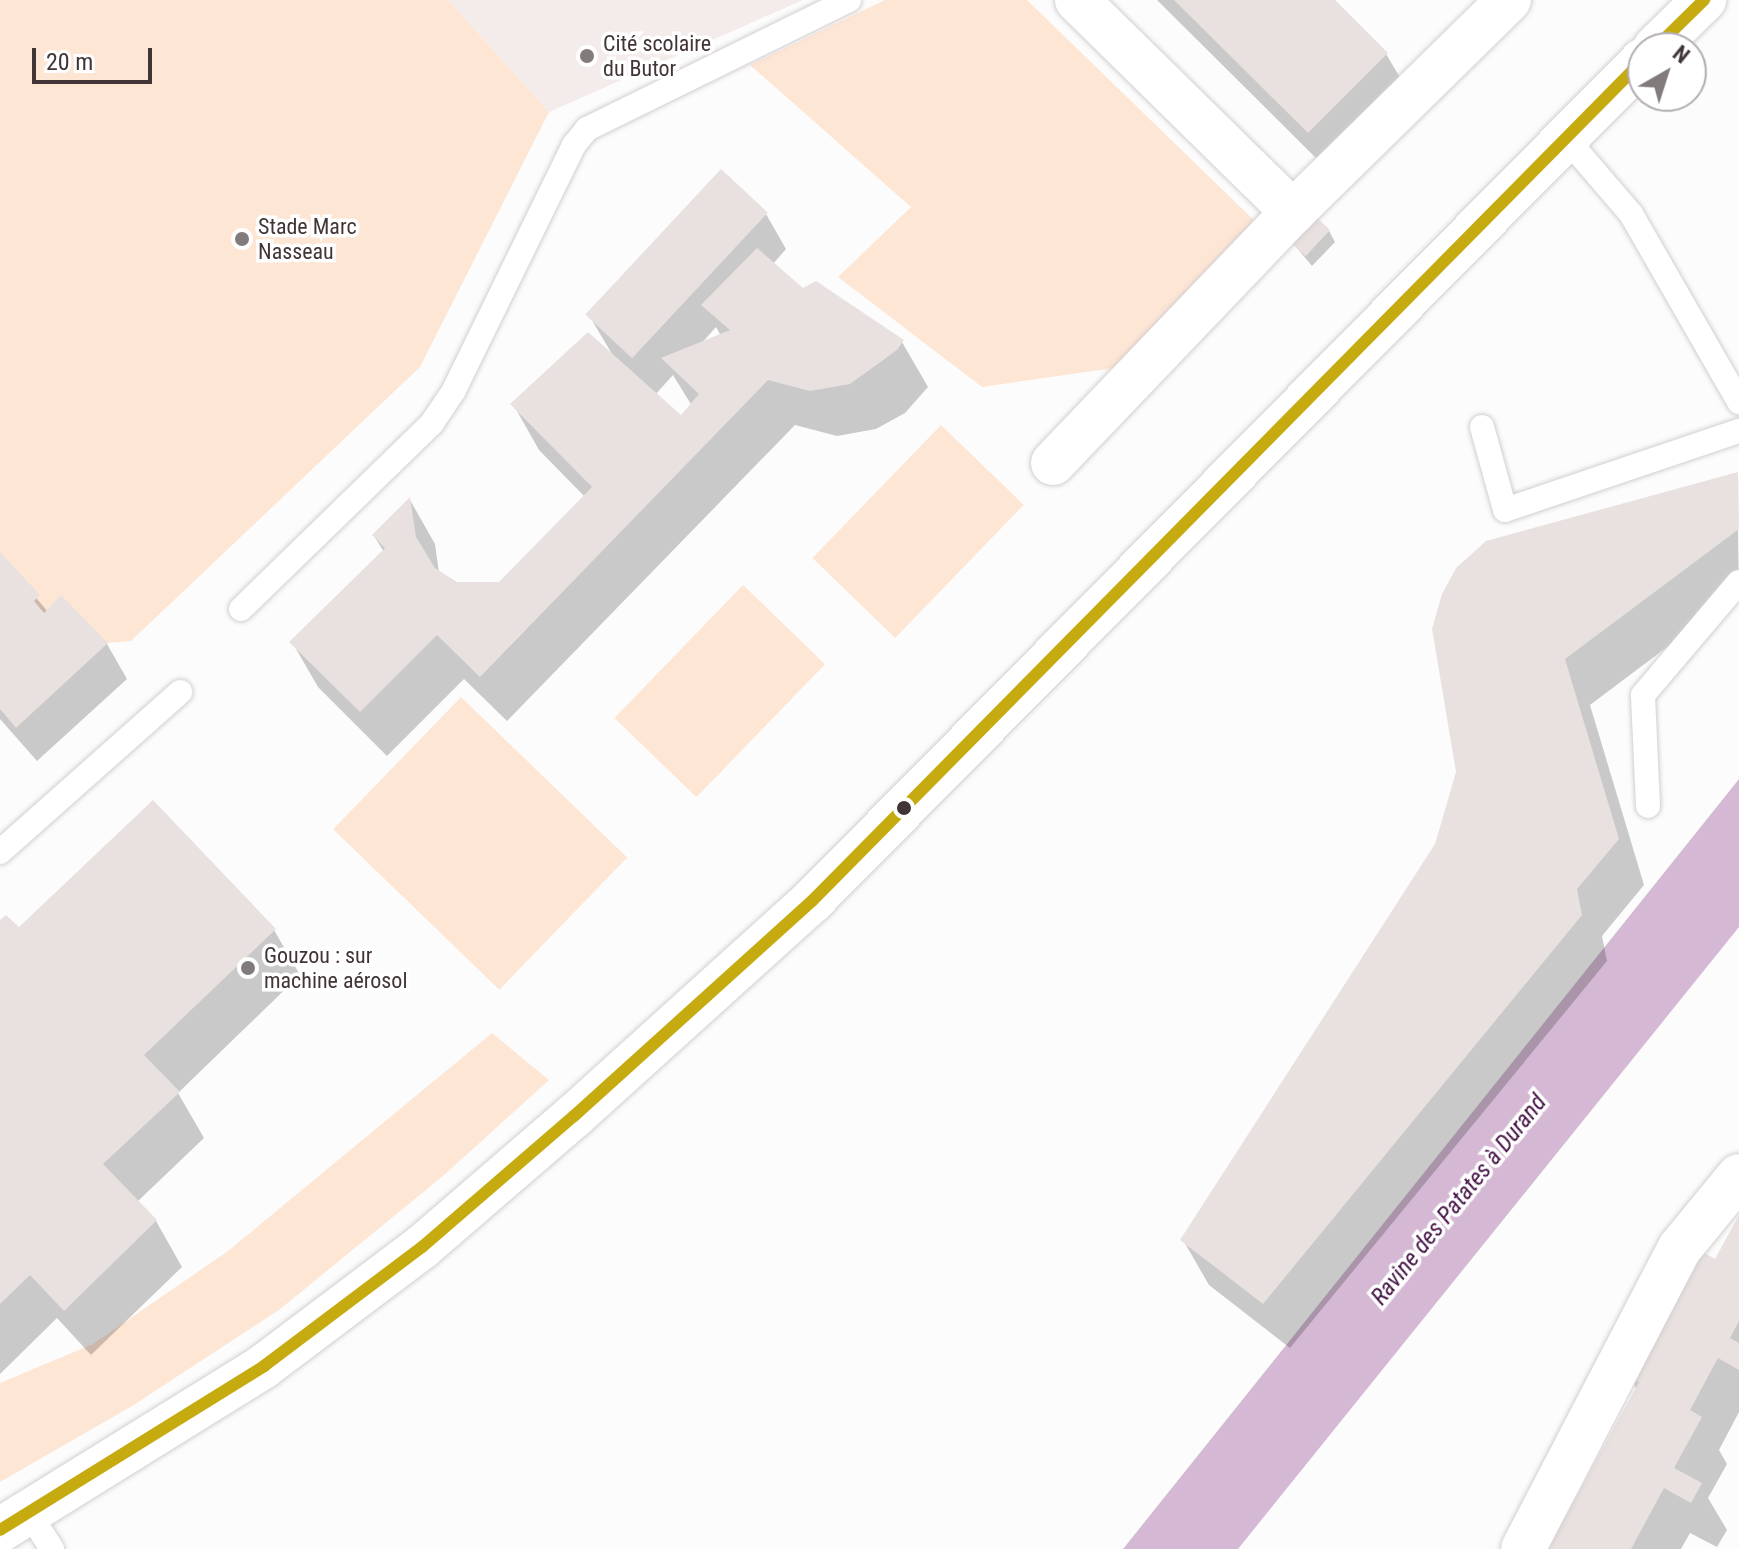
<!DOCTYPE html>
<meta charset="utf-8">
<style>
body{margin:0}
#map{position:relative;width:1739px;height:1549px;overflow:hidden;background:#fcfcfc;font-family:"Roboto Condensed",sans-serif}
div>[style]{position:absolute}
.built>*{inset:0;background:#f4ebeb}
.green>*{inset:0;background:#fee6d5;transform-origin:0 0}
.water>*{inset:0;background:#d5b9d4}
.shadow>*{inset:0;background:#0003}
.building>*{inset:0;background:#e8e1e0;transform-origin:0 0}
.roads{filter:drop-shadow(0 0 2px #d4cecf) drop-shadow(0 0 2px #d4cecf)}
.service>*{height:24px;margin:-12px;padding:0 12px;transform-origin:12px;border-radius:12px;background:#fff}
.minor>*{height:44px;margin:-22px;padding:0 22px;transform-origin:22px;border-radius:22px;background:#fff}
.secondary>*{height:44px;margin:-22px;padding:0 22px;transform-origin:22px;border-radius:22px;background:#fff}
.bus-1>*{height:12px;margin:-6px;padding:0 6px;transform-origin:6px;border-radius:6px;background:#c6ab10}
.dots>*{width:22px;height:22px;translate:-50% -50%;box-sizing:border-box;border:4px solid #fff;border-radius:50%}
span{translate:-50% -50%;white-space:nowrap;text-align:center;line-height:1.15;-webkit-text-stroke:7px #fff;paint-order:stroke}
.poi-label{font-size:22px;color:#413536}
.left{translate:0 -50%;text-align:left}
.water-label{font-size:24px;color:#451446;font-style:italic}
.north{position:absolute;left:1627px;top:32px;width:80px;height:80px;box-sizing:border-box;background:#fff;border:2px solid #b3aeaf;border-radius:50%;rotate:39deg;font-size:22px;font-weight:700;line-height:32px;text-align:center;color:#413536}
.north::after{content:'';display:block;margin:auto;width:28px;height:36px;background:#827b7b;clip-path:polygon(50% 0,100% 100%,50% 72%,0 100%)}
.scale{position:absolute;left:32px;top:48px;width:120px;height:36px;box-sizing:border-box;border:4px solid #413536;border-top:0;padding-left:10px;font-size:24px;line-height:28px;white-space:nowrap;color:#413536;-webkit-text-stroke:6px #fff;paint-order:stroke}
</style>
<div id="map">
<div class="built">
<i style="clip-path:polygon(448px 0,803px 0,549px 112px)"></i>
</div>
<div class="green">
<i style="clip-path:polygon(0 0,448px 0,549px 112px,420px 367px,131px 641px,108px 643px,16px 728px,0 709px)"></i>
<i style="clip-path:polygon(885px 0,1027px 0,1265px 231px,1128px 366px,982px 387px,838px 277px,911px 207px,750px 65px)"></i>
<i style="left:941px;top:425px;width:115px;height:185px;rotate:44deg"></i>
<i style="left:743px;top:585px;width:114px;height:185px;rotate:44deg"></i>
<i style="left:461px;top:697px;width:231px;height:184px;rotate:44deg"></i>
<i style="clip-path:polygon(492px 1033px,549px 1080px,443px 1176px,279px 1310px,132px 1406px,0 1482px,0 1383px,93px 1344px,228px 1251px)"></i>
</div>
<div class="water">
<i style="clip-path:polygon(1739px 779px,1739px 927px,1238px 1549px,1123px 1549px)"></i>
</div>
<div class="shadow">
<i style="clip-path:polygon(1157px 0,1332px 0,1386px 54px,1413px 99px,1335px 177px)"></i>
<i style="clip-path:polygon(evenodd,766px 214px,786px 249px,773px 264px,803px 290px,902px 342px,928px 387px,905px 413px,876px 429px,837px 436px,795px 425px,507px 721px,464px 679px,387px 756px,318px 687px,292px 642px,384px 552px,374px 536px,410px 500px,435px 544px,439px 573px,457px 584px,500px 584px,585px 497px,539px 450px,513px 404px,612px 354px,590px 317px,766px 214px,716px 327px,721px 336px,701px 344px,716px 327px,766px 214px,673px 375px,692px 406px,681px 418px,655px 395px,673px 375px)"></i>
<i style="clip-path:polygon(1329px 231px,1335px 242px,1312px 266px,1292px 242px)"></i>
<i style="clip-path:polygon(1737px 474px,1739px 593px,1590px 705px,1644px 885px,1602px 936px,1607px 961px,1290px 1348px,1209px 1285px,1183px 1240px,1437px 845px,1458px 773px,1434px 629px)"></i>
<i style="clip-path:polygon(0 555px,48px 612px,107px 644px,127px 679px,37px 761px,0 719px)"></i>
<i style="clip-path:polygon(0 923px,19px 930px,274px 930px,300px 975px,178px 1093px,204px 1138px,137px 1202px,156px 1221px,182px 1267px,91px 1355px,57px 1318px,0 1374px)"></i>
<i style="clip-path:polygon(1739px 1219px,1739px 1412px,1719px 1450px,1727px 1464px,1708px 1498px,1727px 1530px,1717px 1547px,1690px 1533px,1681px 1549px,1550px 1549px,1637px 1390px,1628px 1375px,1716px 1261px)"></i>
</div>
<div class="building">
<i style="clip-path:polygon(1174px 0,1335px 0,1388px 53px,1308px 133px)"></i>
<i style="left:721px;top:169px;width:64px;height:199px;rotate:43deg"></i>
<i style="left:1314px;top:215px;width:22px;height:36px;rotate:43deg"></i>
<i style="clip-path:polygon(757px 248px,803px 288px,816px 281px,904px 340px,897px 350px,850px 384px,810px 391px,768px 380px,480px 677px,437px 635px,360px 712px,289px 642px,385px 548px,372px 535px,410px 497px,416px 537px,435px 568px,457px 582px,499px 582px,592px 487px,510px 404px,588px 332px,681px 415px,699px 394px,661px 358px,730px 330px,701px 305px)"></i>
<i style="clip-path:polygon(1738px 472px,1739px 529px,1565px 659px,1619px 839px,1577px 889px,1582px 915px,1263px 1304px,1180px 1240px,1435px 844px,1456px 772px,1432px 629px,1442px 594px,1456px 568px,1486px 541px)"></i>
<i style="clip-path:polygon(0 552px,40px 595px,34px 601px,44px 613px,61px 595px,108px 643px,16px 728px,0 709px)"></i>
<i style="clip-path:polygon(153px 800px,276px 929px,144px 1055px,180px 1092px,103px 1164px,157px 1220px,64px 1311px,30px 1275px,0 1304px,0 920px,6px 915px,19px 927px)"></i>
<i style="clip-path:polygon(1739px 1215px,1739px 1321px,1730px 1338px,1739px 1343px,1739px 1370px,1718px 1358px,1690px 1410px,1702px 1417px,1674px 1468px,1702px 1483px,1691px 1503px,1664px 1488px,1631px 1549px,1548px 1549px,1639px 1382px,1626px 1375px,1696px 1248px,1715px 1259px)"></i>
</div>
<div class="roads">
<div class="service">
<i style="left:1565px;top:137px;width:101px;rotate:49.4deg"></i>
<i style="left:1631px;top:214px;width:217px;rotate:60.1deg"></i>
<i style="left:1482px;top:427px;width:86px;rotate:74.5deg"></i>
<i style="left:1505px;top:510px;width:247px;rotate:-18.7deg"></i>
<i style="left:241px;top:609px;width:267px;rotate:-44.2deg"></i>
<i style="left:432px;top:423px;width:40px;rotate:-56deg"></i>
<i style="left:454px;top:390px;width:273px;rotate:-63.9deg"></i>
<i style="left:574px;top:145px;width:21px;rotate:-51deg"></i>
<i style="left:587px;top:129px;width:292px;rotate:-26.2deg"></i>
<i style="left:1648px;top:806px;width:111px;rotate:-92.6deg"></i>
<i style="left:1643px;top:695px;width:148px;rotate:-49.7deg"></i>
<i style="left:0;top:852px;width:241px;rotate:-41.6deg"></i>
<i style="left:29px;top:1513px;width:43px;rotate:57.4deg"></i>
</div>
<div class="minor">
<i style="left:1077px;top:0;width:303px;rotate:44.5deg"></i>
<i style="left:1053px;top:463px;width:347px;rotate:-46.3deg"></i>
<i style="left:1293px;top:212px;width:303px;rotate:-44.5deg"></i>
<i style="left:1523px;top:1549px;width:339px;rotate:-62.5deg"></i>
<i style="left:1680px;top:1248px;width:93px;rotate:-50.7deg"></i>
</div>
<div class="secondary">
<i style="left:1655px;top:48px;width:69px;rotate:-44.4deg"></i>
<i style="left:0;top:1530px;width:311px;rotate:-31.8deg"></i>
<i style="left:264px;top:1366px;width:198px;rotate:-37deg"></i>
<i style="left:422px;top:1247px;width:201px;rotate:-40.8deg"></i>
<i style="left:574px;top:1116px;width:321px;rotate:-42.1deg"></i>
<i style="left:812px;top:901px;width:1182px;rotate:-45.34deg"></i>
</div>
</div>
<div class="bus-1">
<i style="left:1655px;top:48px;width:69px;rotate:-44.4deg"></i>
<i style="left:0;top:1530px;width:311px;rotate:-31.8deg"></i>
<i style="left:264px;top:1366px;width:198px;rotate:-37deg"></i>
<i style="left:422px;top:1247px;width:201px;rotate:-40.8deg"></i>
<i style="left:574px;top:1116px;width:321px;rotate:-42.1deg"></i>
<i style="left:812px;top:901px;width:1182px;rotate:-45.34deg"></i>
</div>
<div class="dots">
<i style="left:587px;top:56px;background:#827b7b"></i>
<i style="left:242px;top:239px;background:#827b7b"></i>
<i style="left:904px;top:808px;background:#413536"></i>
<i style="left:248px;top:968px;background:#827b7b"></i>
</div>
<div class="poi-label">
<span class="left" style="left:603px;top:56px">Cité scolaire<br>du Butor</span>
<span class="left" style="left:258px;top:239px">Stade Marc<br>Nasseau</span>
<span class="left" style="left:264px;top:968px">Gouzou : sur<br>machine aérosol</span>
</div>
<div class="water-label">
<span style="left:1459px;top:1200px;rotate:-51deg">Ravine des Patates à Durand</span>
</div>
<div class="north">N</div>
<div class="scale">20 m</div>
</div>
